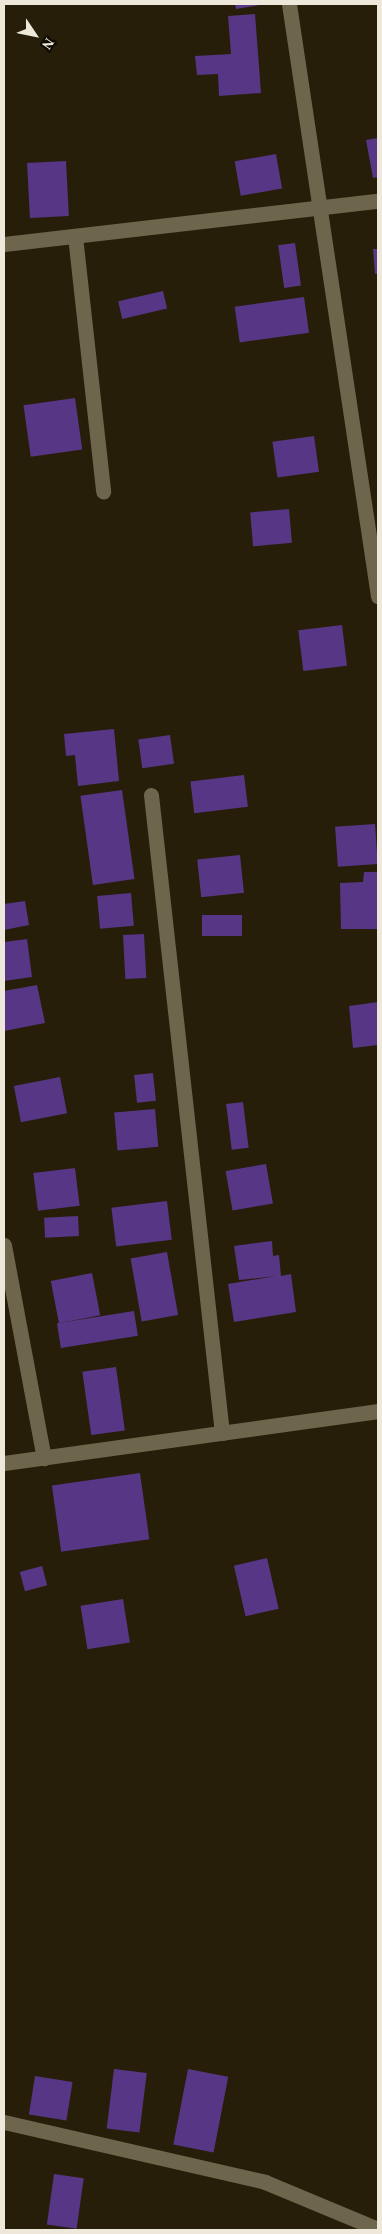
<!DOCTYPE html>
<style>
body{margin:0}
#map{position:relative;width:382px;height:2234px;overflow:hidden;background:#261e08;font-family:Georgia,serif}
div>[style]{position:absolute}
.building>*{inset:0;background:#573686;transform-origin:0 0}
.street>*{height:15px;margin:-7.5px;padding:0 7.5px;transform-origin:7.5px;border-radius:7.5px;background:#6d654c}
span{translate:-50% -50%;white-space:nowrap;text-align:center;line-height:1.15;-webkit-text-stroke:5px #0c0902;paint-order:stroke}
.frame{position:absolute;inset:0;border:5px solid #ede8da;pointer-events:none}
.north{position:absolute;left:10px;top:10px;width:50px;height:50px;-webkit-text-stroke:4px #0c0902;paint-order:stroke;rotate:124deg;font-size:14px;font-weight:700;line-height:20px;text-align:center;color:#ede8da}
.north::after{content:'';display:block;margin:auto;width:18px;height:22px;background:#ede8da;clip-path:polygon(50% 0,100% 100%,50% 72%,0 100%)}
</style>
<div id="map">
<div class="building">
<i style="clip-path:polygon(235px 4px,259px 4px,260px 5px,236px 9px)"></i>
<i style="clip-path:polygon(255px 14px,261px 93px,219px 96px,218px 74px,197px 75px,195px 56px,231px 54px,228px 16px)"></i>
<i style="clip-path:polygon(378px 138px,378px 177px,373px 178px,366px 140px)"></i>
<i style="left:276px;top:154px;width:35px;height:42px;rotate:80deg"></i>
<i style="left:66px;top:161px;width:55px;height:39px;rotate:87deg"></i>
<i style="left:295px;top:243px;width:43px;height:17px;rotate:82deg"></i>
<i style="clip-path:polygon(373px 249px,378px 249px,378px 274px,375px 274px)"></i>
<i style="left:163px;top:291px;width:18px;height:46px;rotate:77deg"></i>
<i style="left:304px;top:297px;width:36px;height:70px;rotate:82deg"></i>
<i style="left:75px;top:398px;width:52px;height:52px;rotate:82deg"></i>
<i style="left:314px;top:436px;width:36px;height:42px;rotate:82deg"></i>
<i style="left:289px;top:509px;width:34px;height:39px;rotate:85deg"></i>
<i style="left:342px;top:625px;width:41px;height:44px;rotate:83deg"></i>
<i style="clip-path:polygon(114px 729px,119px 781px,78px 786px,75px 755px,66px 756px,64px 734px)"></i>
<i style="left:170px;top:735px;width:29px;height:32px;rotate:82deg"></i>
<i style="left:244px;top:775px;width:32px;height:54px;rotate:83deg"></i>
<i style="left:122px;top:790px;width:90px;height:42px;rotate:82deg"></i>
<i style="left:375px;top:824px;width:40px;height:40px;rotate:86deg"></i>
<i style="left:240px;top:855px;width:38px;height:43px;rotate:84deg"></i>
<i style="clip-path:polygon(364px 872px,378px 872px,378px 929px,341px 929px,340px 883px,363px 882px)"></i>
<i style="left:131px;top:893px;width:33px;height:34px;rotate:85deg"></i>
<i style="clip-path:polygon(25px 901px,29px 925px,4px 930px,4px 904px)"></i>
<i style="left:202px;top:915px;width:40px;height:21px"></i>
<i style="left:144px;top:934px;width:44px;height:21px;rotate:87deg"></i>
<i style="clip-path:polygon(27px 939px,32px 977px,4px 981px,4px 942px)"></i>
<i style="clip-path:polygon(37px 985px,45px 1023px,4px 1031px,4px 991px)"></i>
<i style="clip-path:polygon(378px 1002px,378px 1045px,353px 1048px,349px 1006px)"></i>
<i style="left:153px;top:1073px;width:28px;height:19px;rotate:84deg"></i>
<i style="left:60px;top:1077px;width:37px;height:47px;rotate:79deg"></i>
<i style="left:243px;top:1102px;width:46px;height:17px;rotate:83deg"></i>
<i style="left:155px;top:1109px;width:38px;height:41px;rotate:85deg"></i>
<i style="left:266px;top:1164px;width:40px;height:41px;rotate:80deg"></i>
<i style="left:75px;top:1168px;width:38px;height:42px;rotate:83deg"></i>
<i style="left:167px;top:1201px;width:39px;height:56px;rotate:83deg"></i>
<i style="left:78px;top:1216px;width:20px;height:34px;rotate:87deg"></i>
<i style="clip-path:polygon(272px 1241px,273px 1256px,279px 1255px,281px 1276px,291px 1274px,296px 1312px,234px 1322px,228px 1284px,276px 1276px,239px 1280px,234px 1246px)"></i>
<i style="left:167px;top:1252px;width:64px;height:37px;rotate:80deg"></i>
<i style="left:92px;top:1273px;width:43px;height:42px;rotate:79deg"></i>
<i style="left:134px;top:1311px;width:25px;height:78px;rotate:81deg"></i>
<i style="left:116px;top:1367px;width:64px;height:34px;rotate:82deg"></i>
<i style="left:140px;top:1473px;width:67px;height:89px;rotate:82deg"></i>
<i style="left:267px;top:1558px;width:52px;height:34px;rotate:77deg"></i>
<i style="left:42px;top:1566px;width:20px;height:23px;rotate:75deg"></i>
<i style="left:123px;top:1599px;width:44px;height:43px;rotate:81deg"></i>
<i style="left:114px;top:2069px;width:33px;height:60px;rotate:7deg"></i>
<i style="left:188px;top:2069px;width:41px;height:77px;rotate:11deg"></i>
<i style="left:35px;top:2076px;width:38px;height:39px;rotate:9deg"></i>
<i style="left:54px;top:2174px;width:30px;height:51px;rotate:8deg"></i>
</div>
<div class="street">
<i style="left:289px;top:4px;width:599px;rotate:81.45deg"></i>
<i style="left:75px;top:236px;width:257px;rotate:83.7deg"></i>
<i style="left:4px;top:244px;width:376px;rotate:-6.6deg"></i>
<i style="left:151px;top:795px;width:642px;rotate:83.65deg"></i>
<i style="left:4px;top:1245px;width:217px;rotate:79.4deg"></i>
<i style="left:4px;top:1463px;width:378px;rotate:-7.9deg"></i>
<i style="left:4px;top:2122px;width:268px;rotate:12.9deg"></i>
<i style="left:265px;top:2182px;width:122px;rotate:22.6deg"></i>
</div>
<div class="frame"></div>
<div class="north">N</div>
</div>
